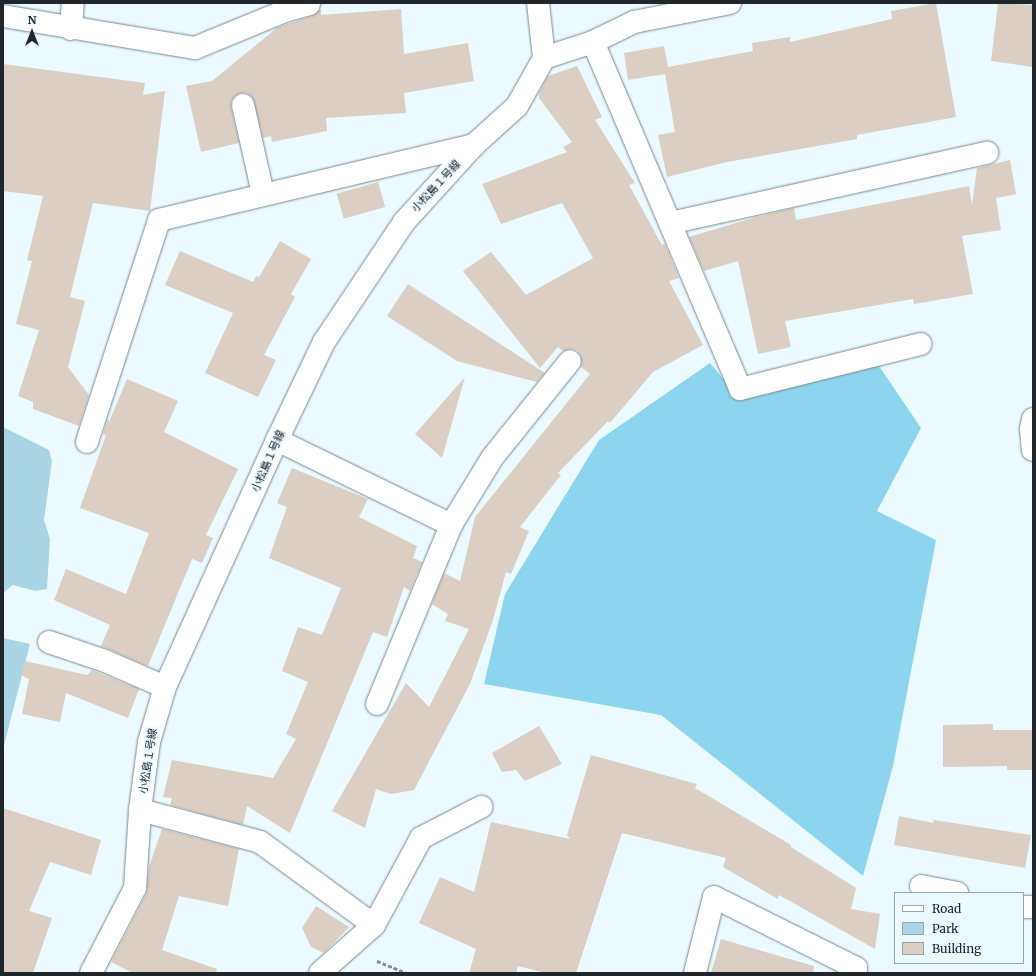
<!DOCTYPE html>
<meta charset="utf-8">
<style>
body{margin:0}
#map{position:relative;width:1036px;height:976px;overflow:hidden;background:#ebfaff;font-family:Merriweather,"Noto Sans JP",serif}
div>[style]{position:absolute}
.green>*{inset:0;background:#a9d5e4}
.forest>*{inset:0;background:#8dd5ee}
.building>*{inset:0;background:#dbcec3;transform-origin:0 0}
.path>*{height:2.5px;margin-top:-1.25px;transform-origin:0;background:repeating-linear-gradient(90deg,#848e92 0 4px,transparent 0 6px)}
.roads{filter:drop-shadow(0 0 1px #78888e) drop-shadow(0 0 1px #78888e)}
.minor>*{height:22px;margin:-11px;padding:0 11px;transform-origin:11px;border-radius:11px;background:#fff}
span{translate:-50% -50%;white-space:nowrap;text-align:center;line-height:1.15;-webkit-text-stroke:4px #ebfaff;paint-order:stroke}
.street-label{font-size:11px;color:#202629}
.frame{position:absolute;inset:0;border:4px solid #202629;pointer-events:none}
.legend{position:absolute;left:894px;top:892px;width:130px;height:72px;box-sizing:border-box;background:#ebfaff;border:1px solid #9aa5a9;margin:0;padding:5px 7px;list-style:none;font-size:12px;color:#202629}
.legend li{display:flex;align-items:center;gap:8px;height:20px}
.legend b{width:20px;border:1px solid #9aa5a9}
.north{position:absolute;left:12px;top:12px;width:40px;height:40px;-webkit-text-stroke:3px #ebfaff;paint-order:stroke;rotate:0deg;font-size:11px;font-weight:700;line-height:16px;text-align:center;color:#202629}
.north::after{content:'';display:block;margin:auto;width:14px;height:18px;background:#202629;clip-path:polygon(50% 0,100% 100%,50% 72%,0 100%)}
</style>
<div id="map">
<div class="green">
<i style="clip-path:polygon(3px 427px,49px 450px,52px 461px,44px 520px,50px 539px,47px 589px,35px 591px,13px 585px,3px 593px)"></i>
<i style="clip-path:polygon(3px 638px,30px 644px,3px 749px)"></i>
</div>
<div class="forest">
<i style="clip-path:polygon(875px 360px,921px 428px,877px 511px,936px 540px,893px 766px,863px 876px,661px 715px,484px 684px,505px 594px,599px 440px,710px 363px,737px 395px)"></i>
</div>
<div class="building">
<i style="clip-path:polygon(936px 3px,956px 117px,857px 135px,857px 139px,727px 162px,667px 177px,658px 135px,675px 132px,665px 74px,628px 80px,624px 53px,664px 46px,668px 67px,753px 51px,752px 43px,790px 37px,790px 42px,892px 19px,891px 11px)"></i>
<i style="clip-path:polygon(998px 3px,1033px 5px,1033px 67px,991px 61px)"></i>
<i style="clip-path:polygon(401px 9px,404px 54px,468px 43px,474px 81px,404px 93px,406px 113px,326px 118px,327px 131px,272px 142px,271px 136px,263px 138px,252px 97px,247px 93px,240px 93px,235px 96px,231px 101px,231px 107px,239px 143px,201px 152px,186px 86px,212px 81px,278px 27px,312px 16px,319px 10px,321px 10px,321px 15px)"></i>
<i style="clip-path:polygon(3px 64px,145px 83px,143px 95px,165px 91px,150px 211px,93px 203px,70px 297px,85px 301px,68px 367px,89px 395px,79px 426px,33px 409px,33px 402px,18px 396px,39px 330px,16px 324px,32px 261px,27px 260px,43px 196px,3px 191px)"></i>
<i style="clip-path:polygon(577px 66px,602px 117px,595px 120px,635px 183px,629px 185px,662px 245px,665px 244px,679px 278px,669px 281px,703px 345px,653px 372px,610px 423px,608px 421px,558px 473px,561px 475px,520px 527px,529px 531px,511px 574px,506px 572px,493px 620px,470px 684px,414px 790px,391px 794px,376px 789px,365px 828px,332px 811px,406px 683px,429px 707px,469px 629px,445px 621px,448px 614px,432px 604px,444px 573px,460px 581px,475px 517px,590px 374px,581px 367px,581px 356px,578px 351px,572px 349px,563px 351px,558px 347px,540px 368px,463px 271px,491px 252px,526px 295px,593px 258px,562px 203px,501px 224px,482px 184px,567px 152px,563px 147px,572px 142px,539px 98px,539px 93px,548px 76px)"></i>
<i style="clip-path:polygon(1010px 160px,1016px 194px,996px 198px,1001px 230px,962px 236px,973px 294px,914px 304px,913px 299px,785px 321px,791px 347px,758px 354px,738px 261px,704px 271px,689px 237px,756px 217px,794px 208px,796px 220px,969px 186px,972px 205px,977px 168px)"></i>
<i style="left:378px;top:182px;width:26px;height:43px;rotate:74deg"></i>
<i style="clip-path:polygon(280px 241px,311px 259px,291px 294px,295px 297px,264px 355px,276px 360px,258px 397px,205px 373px,233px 313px,165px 285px,180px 251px,253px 282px,256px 276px,259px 277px)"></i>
<i style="clip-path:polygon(408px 284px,545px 373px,537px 382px,457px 361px,387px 316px)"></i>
<i style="clip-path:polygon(465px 377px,442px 458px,415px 434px)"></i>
<i style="clip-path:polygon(127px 379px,178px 401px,164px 432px,238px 469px,206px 535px,213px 538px,202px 563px,192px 559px,148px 666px,101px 646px,110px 625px,54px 600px,66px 569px,126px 594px,149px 533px,80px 508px,106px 435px,103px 434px,108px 419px,109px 422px)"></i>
<i style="clip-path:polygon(292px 468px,368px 499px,359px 517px,417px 546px,413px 558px,422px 562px,410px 591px,404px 587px,387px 637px,373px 632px,290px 833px,247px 806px,243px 825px,170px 805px,172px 798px,163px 797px,172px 760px,273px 778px,296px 739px,286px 734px,308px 682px,282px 671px,298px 627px,322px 635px,341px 588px,269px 558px,287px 507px,277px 503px)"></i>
<i style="clip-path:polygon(25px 661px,87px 675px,92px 670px,139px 689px,128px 718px,66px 693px,60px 722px,22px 714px,29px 679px,21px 675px)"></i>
<i style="clip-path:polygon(993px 724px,993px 730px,1033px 730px,1033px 770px,1007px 770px,1007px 766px,943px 767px,943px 725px)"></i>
<i style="clip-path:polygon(539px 726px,562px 764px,525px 781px,516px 770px,502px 772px,492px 753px)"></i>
<i style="clip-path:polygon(591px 755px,697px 784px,695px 788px,791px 845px,791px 847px,856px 888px,851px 909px,880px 914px,875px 949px,779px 895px,778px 899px,723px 867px,726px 858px,622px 833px,576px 973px,545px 973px,518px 966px,516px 973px,469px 973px,476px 949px,419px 923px,440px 877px,474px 892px,491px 822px,570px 839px,567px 835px)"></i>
<i style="clip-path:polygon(3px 808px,101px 840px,91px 875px,50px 862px,29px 911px,52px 918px,33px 973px,3px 973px)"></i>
<i style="clip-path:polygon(899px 816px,933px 823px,934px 820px,1031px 835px,1025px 868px,894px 845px)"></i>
<i style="clip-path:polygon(162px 829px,239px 849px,228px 906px,179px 896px,162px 950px,217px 969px,216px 973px,133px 973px,111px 962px,146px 894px,149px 867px)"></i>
<i style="clip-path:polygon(316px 906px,349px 927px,324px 953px,311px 947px,302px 928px)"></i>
<i style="clip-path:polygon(721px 939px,814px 966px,813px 973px,711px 973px)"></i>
</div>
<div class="path">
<i style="left:377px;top:961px;width:31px;rotate:22deg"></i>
</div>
<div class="roads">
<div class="minor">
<i style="left:3px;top:16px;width:195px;rotate:9.5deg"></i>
<i style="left:195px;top:48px;width:97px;rotate:-22.3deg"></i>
<i style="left:285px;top:11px;width:25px;rotate:-16deg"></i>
<i style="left:71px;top:29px;width:26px;rotate:-86deg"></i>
<i style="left:593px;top:42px;width:377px;rotate:67deg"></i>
<i style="left:740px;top:389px;width:186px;rotate:-14deg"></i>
<i style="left:544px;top:58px;width:52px;rotate:-18.1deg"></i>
<i style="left:593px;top:42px;width:46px;rotate:-26deg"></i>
<i style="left:634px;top:22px;width:98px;rotate:-11.2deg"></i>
<i style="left:243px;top:105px;width:91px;rotate:77.3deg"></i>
<i style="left:670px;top:223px;width:325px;rotate:-12.5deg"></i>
<i style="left:1033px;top:419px;width:10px;rotate:101deg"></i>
<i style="left:1031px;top:429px;width:21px;rotate:85deg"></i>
<i style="left:277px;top:440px;width:194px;rotate:26deg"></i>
<i style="left:87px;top:442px;width:233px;rotate:-72deg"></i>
<i style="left:159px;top:220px;width:324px;rotate:-13.4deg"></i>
<i style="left:49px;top:642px;width:59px;rotate:18.7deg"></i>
<i style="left:105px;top:661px;width:65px;rotate:23.4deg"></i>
<i style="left:377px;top:704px;width:194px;rotate:-67.5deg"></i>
<i style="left:451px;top:525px;width:79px;rotate:-58.5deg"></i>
<i style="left:492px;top:458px;width:124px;rotate:-51.2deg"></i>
<i style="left:140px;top:810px;width:124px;rotate:14.9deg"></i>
<i style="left:260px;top:842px;width:141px;rotate:36.1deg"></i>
<i style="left:374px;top:925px;width:72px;rotate:138.4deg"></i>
<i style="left:921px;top:886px;width:37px;rotate:11deg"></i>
<i style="left:1023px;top:907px;width:10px"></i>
<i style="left:374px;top:925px;width:99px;rotate:-61.6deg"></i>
<i style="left:421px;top:838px;width:68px;rotate:-27.3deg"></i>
<i style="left:91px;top:973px;width:96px;rotate:-62.6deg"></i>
<i style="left:135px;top:888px;width:78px;rotate:-86.3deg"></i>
<i style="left:140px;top:810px;width:69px;rotate:-82.5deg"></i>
<i style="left:149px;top:742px;width:57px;rotate:-73.8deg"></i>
<i style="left:165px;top:687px;width:271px;rotate:-65.6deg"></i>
<i style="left:277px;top:440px;width:109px;rotate:-64.4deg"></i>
<i style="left:324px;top:342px;width:144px;rotate:-56.3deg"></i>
<i style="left:404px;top:222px;width:104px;rotate:-47.7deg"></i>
<i style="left:474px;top:145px;width:58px;rotate:-42.2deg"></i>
<i style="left:517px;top:106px;width:55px;rotate:-60.6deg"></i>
<i style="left:544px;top:58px;width:55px;rotate:-96.2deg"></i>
<i style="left:695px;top:973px;width:78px;rotate:-76deg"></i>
<i style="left:714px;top:897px;width:159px;rotate:26.6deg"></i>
<i style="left:856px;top:968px;width:5px;rotate:101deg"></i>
</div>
</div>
<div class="street-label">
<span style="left:436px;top:186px;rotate:-47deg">小松島１号線</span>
<span style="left:268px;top:461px;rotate:-66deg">小松島１号線</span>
<span style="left:148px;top:761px;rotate:-81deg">小松島１号線</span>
</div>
<div class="frame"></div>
<ul class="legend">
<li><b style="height:5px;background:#fff"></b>Road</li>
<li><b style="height:11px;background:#a9d5e4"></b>Park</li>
<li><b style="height:11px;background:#dbcec3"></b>Building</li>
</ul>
<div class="north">N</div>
</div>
